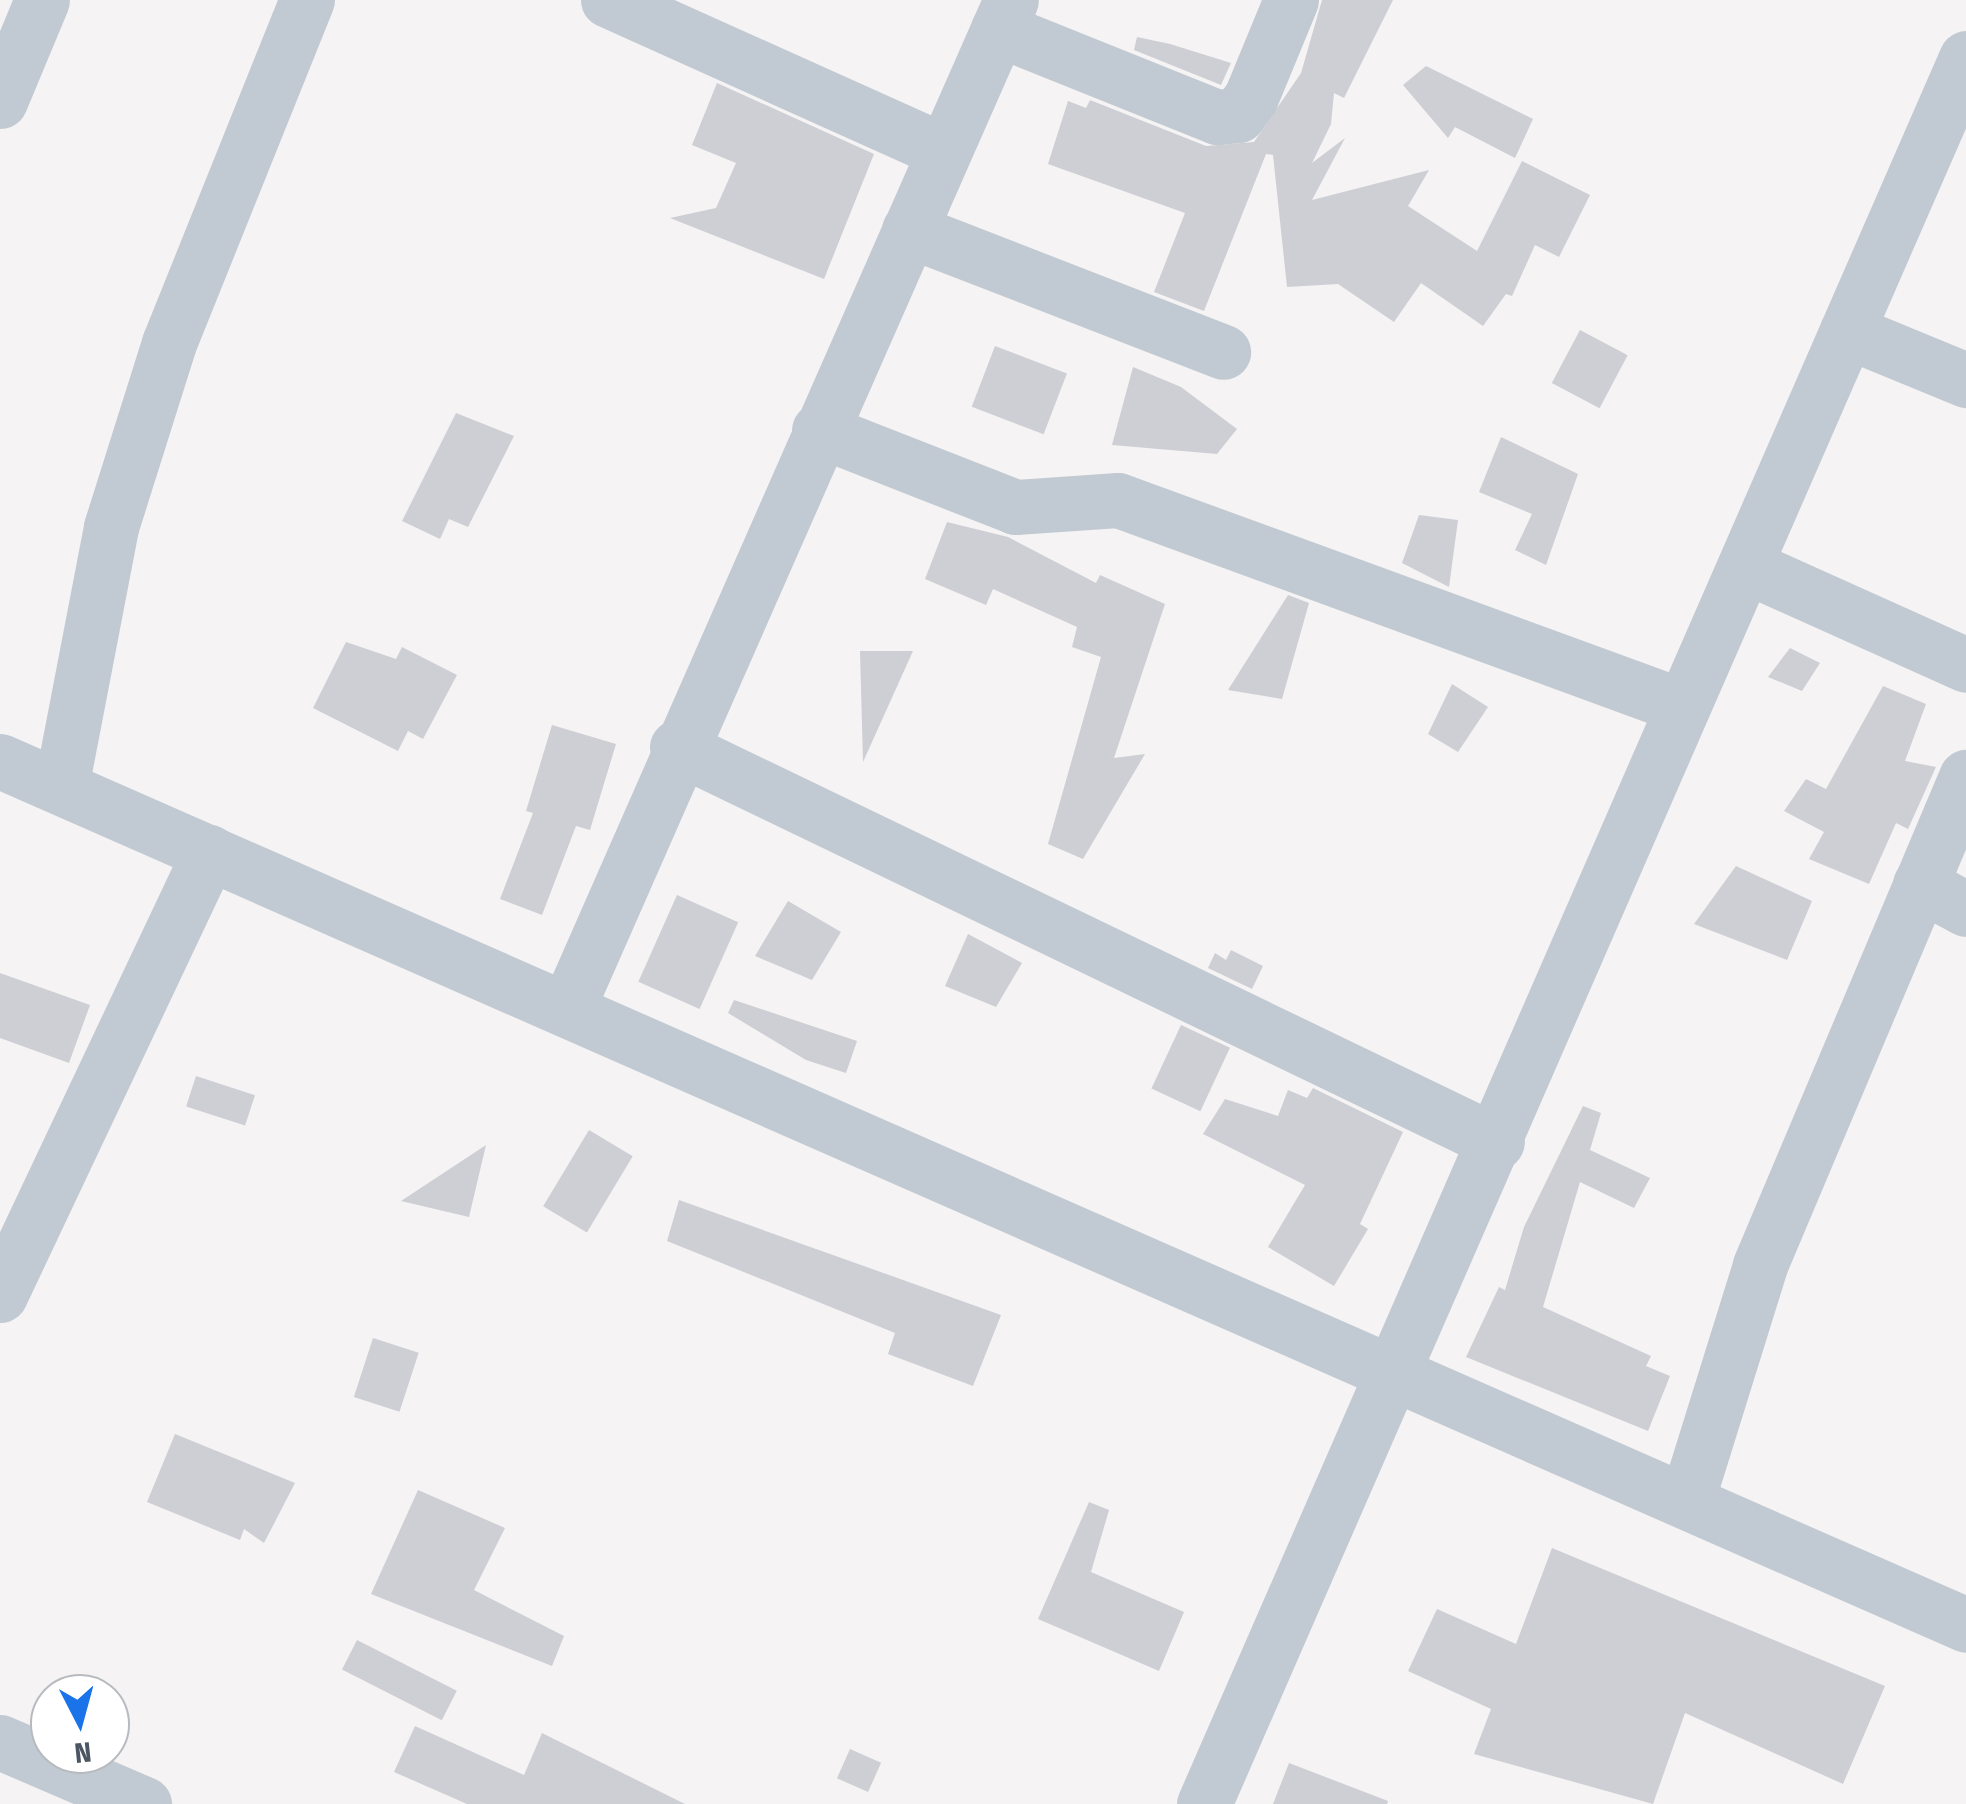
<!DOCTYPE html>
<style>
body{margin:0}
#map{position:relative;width:1966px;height:1804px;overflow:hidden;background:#f5f3f3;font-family:"Fira Sans Condensed",sans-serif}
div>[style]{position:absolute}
.building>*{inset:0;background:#cdcfd5;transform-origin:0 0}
.minor>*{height:55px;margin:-27.5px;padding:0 27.5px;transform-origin:27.5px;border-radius:27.5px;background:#c1cad2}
span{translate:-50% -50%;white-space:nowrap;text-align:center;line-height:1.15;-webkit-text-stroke:10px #fff;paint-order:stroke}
.north{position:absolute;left:30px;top:1674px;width:100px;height:100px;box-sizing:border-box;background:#fff;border:2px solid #b7bbc0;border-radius:50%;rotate:174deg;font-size:28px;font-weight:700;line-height:40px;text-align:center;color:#4a5661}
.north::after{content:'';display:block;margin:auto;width:35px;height:45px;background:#1a73e8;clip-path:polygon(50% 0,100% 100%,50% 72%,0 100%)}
</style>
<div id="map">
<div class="building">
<i style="clip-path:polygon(1322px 0,1393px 0,1344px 98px,1334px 93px,1331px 124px,1312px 163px,1345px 138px,1312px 200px,1429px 170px,1408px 206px,1477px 251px,1522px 161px,1590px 195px,1559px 257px,1535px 245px,1512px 296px,1506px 294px,1483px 326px,1421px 283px,1394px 322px,1338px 284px,1287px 287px,1273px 155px,1266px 154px,1204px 311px,1154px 292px,1185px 213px,1048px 164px,1068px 101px,1086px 108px,1090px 100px,1206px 146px,1254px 142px,1301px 73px)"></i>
<i style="clip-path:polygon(1137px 37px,1170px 44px,1231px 63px,1221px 85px,1134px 50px)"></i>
<i style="clip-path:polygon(1426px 66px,1533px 119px,1515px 158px,1455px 127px,1448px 138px,1403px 85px)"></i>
<i style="clip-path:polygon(717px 83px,874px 154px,824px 279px,670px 218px,716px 208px,736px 163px,692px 145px)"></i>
<i style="left:1580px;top:330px;width:54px;height:60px;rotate:28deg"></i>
<i style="left:995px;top:346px;width:77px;height:65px;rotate:21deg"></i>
<i style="clip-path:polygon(1133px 367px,1181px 387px,1237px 429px,1217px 454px,1112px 445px)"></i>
<i style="clip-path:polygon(456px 413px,514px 436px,468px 527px,449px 519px,440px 539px,402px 521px)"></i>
<i style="clip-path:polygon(1501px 437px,1578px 474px,1546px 565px,1515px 550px,1532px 514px,1479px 492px)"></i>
<i style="clip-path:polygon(1419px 515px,1458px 520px,1449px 587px,1402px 563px)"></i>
<i style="clip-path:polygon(947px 522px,1008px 537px,1096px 583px,1100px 575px,1165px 604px,1114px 758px,1145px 754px,1083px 859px,1048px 844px,1101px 657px,1072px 647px,1077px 627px,993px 589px,986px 605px,925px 579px)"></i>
<i style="clip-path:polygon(1288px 595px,1309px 603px,1282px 699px,1228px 690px)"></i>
<i style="clip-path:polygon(346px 642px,396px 659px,402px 647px,457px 675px,423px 739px,408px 731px,398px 751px,313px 708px)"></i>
<i style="clip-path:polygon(1790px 648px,1820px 663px,1802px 691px,1768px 677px)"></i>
<i style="clip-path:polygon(860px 651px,913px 651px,863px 762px)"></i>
<i style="clip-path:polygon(1452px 684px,1488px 707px,1458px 752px,1428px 734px)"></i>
<i style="clip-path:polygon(1883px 686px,1926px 704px,1905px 761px,1936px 767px,1908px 829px,1896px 823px,1869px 884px,1809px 859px,1824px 832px,1784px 811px,1806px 779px,1826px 789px)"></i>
<i style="clip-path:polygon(552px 725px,616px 744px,590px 830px,576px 826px,542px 915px,500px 899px,533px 813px,526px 811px)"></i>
<i style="clip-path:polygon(1736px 866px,1812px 901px,1787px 960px,1694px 924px)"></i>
<i style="left:677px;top:895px;width:67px;height:95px;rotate:24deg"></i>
<i style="clip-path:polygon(788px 901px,841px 932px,812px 980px,755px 956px)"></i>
<i style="clip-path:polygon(968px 934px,1022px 963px,996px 1007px,945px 986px)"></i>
<i style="clip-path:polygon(1231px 950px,1263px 966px,1252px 989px,1208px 968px,1215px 953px,1226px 960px)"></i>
<i style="clip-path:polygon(0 973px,90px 1005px,69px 1063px,0 1038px)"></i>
<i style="clip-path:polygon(734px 1000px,857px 1041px,846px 1073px,806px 1060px,728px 1013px)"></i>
<i style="left:1181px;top:1025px;width:54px;height:70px;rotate:25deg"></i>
<i style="left:196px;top:1076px;width:62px;height:32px;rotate:18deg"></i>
<i style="clip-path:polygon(1313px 1088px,1403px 1132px,1360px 1224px,1368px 1229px,1334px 1286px,1268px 1247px,1305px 1185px,1203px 1134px,1225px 1099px,1278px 1116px,1288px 1090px,1307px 1098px)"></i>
<i style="clip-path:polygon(1583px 1106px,1601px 1113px,1590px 1150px,1650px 1178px,1634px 1208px,1580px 1182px,1543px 1307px,1651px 1356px,1646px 1366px,1670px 1376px,1648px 1431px,1466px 1357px,1499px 1287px,1505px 1290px,1524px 1227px)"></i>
<i style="left:589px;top:1130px;width:51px;height:89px;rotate:31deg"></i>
<i style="clip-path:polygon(486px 1145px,469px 1217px,401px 1201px)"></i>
<i style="clip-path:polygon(679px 1200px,1001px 1315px,973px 1386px,888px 1354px,895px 1333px,667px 1241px)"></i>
<i style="left:373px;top:1338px;width:48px;height:62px;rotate:18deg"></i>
<i style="clip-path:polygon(175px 1434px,295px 1483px,264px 1543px,244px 1529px,240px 1540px,147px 1502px)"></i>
<i style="clip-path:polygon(418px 1490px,505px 1528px,474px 1590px,564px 1636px,552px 1666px,371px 1594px)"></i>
<i style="clip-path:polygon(1089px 1502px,1109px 1510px,1091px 1572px,1184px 1612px,1159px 1671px,1038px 1619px)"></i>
<i style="clip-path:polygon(1552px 1548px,1885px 1686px,1843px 1784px,1685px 1713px,1653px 1804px,1474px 1754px,1491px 1709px,1408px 1671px,1437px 1609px,1516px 1644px)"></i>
<i style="left:357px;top:1640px;width:112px;height:33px;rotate:27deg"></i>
<i style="clip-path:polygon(415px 1726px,524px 1775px,542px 1733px,685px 1804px,467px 1804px,394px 1772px)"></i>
<i style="left:850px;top:1749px;width:34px;height:32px;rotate:24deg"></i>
<i style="clip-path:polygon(1289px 1763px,1388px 1801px,1387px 1804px,1273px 1804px)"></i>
</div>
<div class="minor">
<i style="left:608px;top:0;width:368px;rotate:24.2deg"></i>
<i style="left:998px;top:29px;width:236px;rotate:21.9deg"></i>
<i style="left:1217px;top:117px;width:21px;rotate:-5deg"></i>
<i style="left:1238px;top:115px;width:22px;rotate:-54deg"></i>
<i style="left:1251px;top:97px;width:105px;rotate:-67.6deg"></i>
<i style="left:0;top:101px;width:109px;rotate:-67.4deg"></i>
<i style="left:909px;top:230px;width:337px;rotate:21.2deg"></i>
<i style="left:1847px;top:331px;width:129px;rotate:22.4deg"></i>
<i style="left:819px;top:430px;width:211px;rotate:21.4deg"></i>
<i style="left:1015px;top:507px;width:103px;rotate:-3.9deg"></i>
<i style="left:1118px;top:500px;width:600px;rotate:20.06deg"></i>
<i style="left:1746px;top:566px;width:241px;rotate:24.2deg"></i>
<i style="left:677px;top:747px;width:910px;rotate:25.72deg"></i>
<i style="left:0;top:761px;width:2147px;rotate:23.72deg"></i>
<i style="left:61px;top:787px;width:265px;rotate:-79.1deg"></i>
<i style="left:111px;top:527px;width:193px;rotate:-72.5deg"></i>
<i style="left:169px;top:343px;width:370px;rotate:-68.1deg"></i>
<i style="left:1920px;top:884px;width:52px;rotate:28.5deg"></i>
<i style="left:567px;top:1009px;width:1102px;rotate:-66.25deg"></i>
<i style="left:0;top:1295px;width:490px;rotate:-64.7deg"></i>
<i style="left:1687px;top:1500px;width:246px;rotate:-72.7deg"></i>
<i style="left:1760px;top:1265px;width:530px;rotate:-67.11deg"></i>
<i style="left:0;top:1742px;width:157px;rotate:23.3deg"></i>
<i style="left:1204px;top:1804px;width:1905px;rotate:-66.42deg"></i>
</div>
<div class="north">N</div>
</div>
